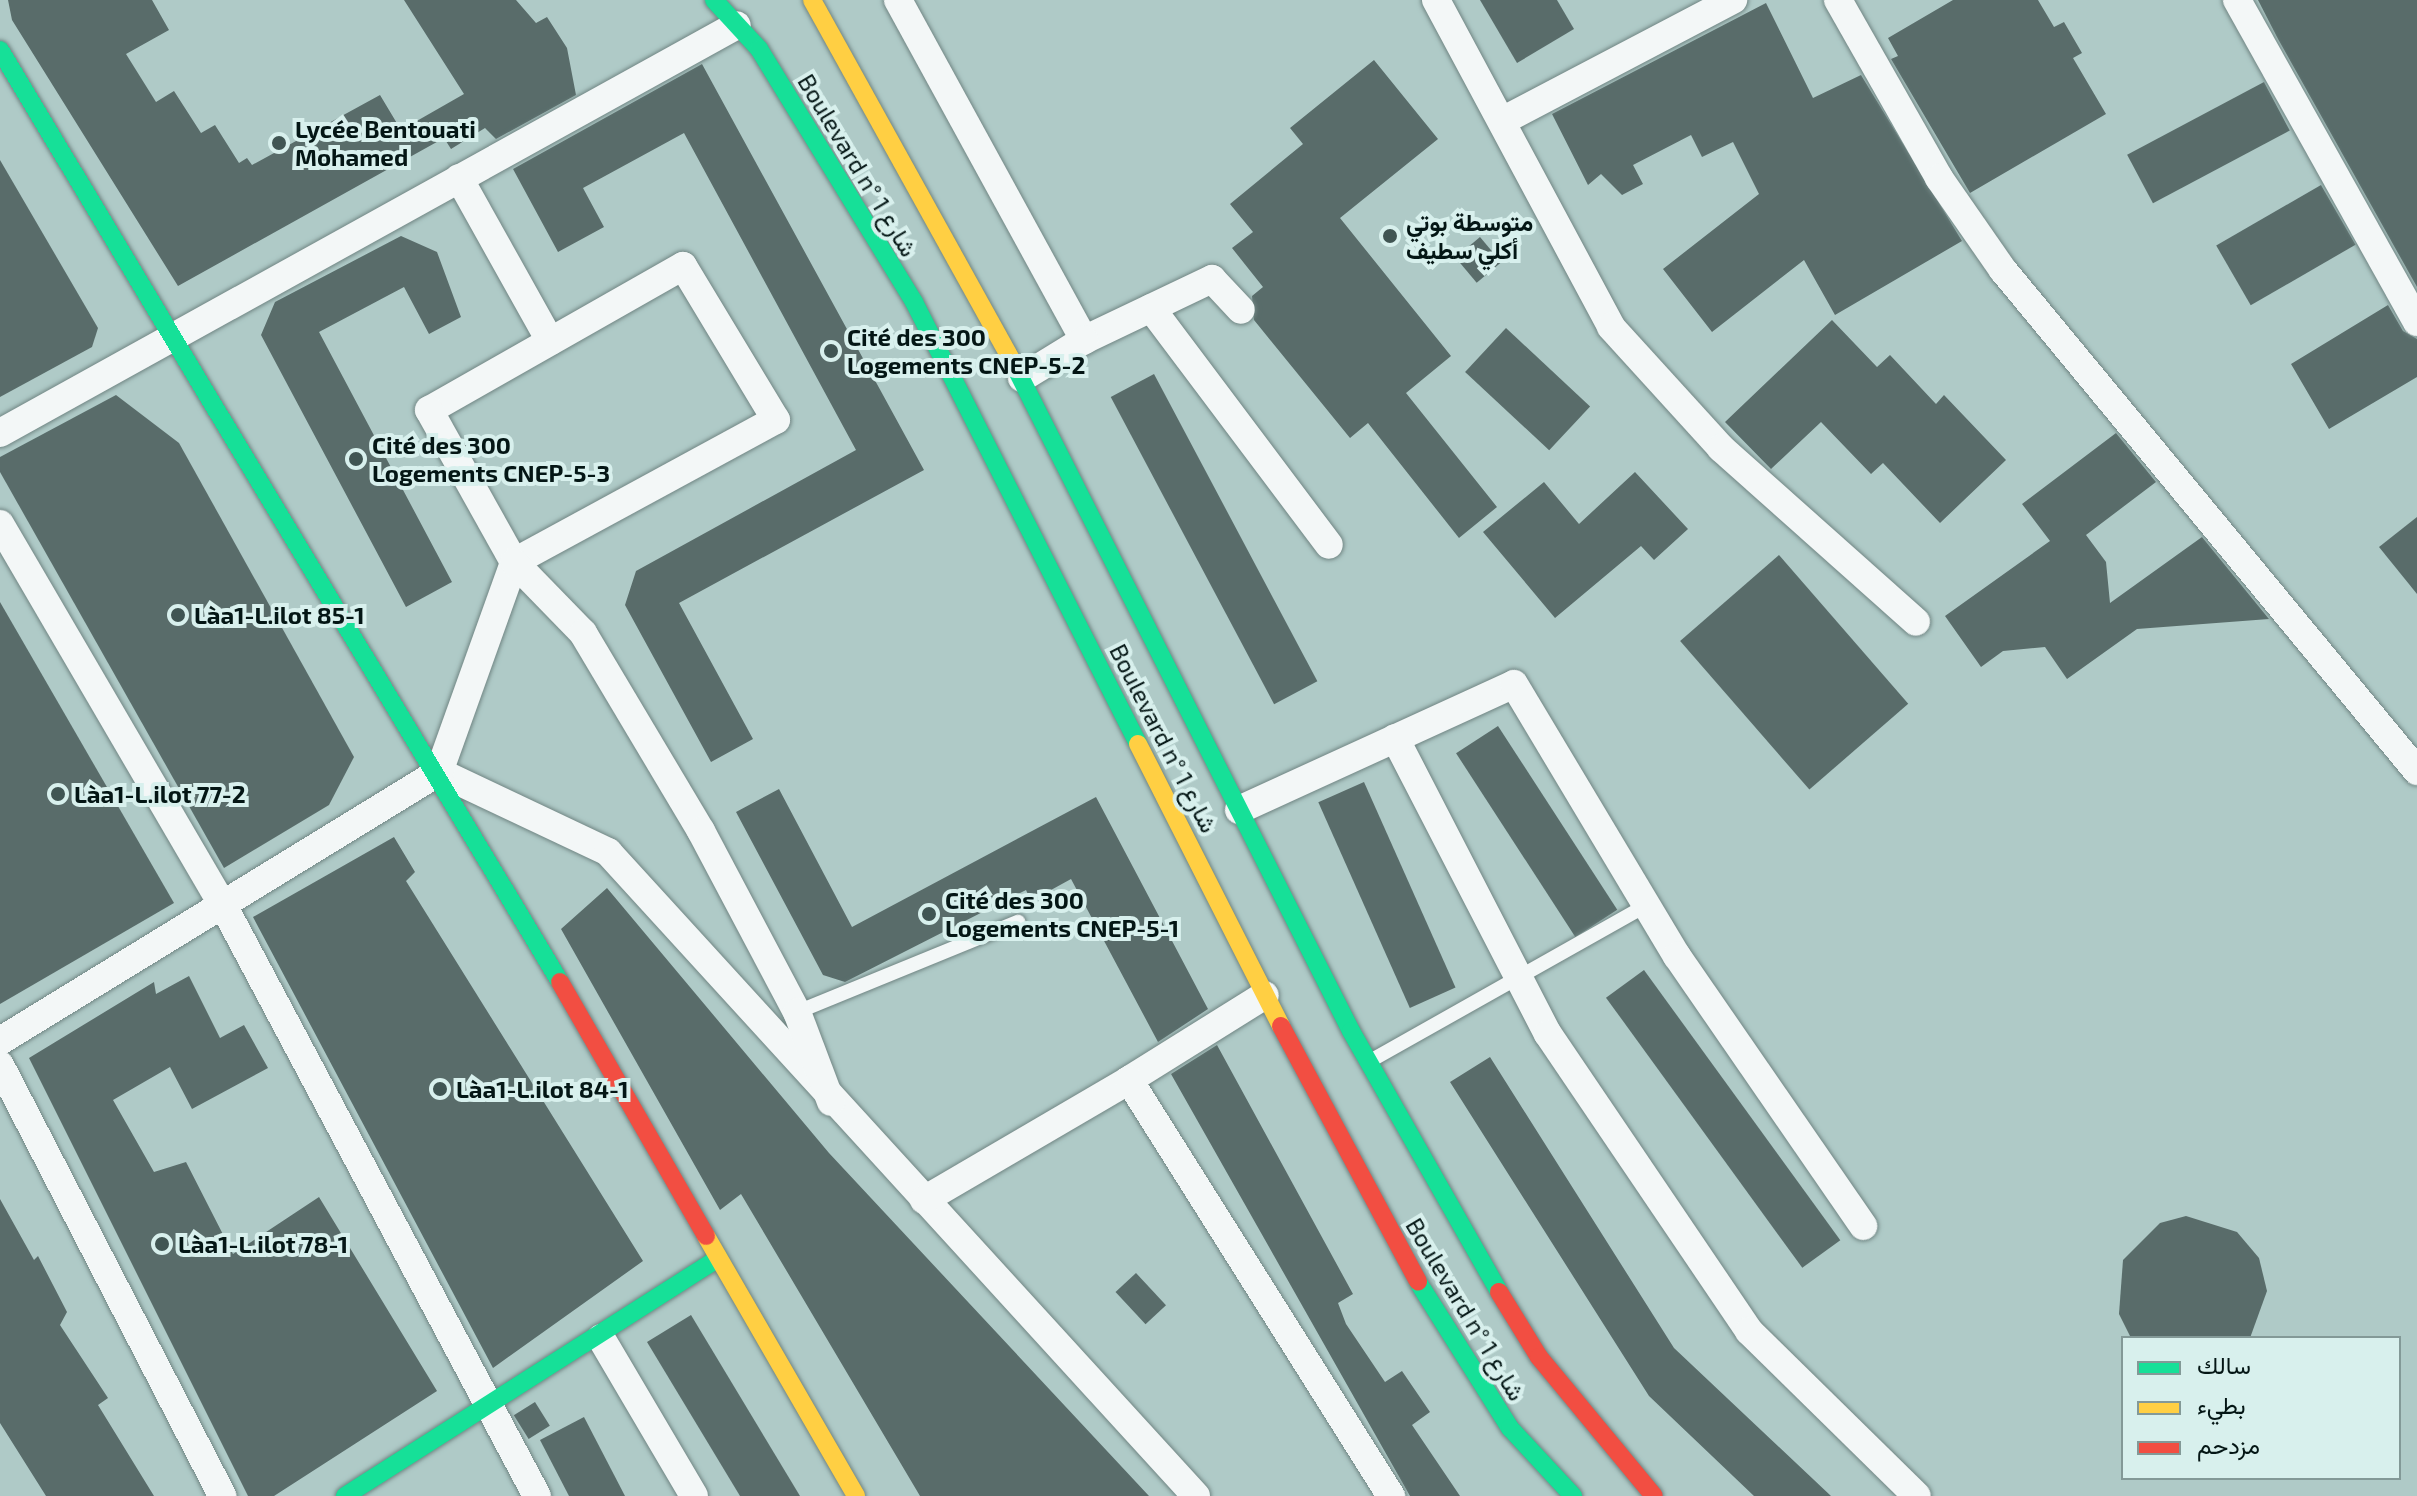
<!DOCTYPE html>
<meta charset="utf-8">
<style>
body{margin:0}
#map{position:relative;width:2417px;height:1496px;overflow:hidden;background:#afcac7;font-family:"Exo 2",Vazirmatn,sans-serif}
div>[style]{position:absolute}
.building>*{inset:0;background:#596c6a;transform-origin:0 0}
.roads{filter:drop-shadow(0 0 2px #708583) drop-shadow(0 0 2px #708583)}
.lane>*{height:14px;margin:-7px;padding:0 7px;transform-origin:7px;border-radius:7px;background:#f3f7f7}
.street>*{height:28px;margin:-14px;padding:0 14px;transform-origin:14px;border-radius:14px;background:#f3f7f7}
.fast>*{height:18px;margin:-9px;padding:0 9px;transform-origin:9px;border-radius:9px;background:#16e098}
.slow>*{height:18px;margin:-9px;padding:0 9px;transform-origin:9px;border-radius:9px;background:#ffcf43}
.jam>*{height:18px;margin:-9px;padding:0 9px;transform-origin:9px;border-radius:9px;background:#f24e42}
.dots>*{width:22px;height:22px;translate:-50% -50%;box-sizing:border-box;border:4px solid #d8f0ed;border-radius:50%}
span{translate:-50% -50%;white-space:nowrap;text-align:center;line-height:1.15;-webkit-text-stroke:8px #d8f0ed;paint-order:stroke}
.poi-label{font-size:24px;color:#041615;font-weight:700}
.left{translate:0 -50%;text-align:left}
.street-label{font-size:24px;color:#041615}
.legend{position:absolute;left:2121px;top:1336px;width:280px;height:144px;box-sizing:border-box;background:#d8f0ed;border:2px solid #839997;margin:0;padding:10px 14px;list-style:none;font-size:24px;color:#041615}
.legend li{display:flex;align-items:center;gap:16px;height:40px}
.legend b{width:40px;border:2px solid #839997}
</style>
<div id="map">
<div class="building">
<i style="clip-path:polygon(8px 0,152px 0,169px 30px,126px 54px,156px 102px,174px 91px,201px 133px,215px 125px,239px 163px,247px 158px,252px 165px,380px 95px,401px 130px,464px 94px,404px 0,516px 0,536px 23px,547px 17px,567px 48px,576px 95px,496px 139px,485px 128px,451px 149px,444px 138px,178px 286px,12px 20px)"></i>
<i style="clip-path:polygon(1480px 0,1557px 0,1574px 29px,1517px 63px)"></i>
<i style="clip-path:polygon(1953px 0,2038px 0,2054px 27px,2064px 22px,2082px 53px,2073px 58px,2106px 114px,1970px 193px,1891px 59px,1898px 56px,1888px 38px)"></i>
<i style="clip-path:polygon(2258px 0,2417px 0,2417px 287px,2278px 39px)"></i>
<i style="clip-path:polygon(1766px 3px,1813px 98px,1861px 75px,1962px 241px,1835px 315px,1804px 260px,1712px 332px,1663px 269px,1759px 194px,1733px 142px,1702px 157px,1691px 135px,1633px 165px,1643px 184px,1622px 195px,1601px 174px,1588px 185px,1552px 114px)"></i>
<i style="clip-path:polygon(1374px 60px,1438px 139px,1340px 218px,1451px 356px,1406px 393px,1497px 507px,1459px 538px,1368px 423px,1350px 438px,1254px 320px,1252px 296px,1263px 287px,1232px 248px,1253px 232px,1230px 204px,1303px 144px,1290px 128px)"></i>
<i style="clip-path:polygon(702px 64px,924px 470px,679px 603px,753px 739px,711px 762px,625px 605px,636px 571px,856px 450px,684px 133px,583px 188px,604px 227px,558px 252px,513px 169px)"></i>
<i style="left:2264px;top:82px;width:55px;height:155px;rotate:62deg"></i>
<i style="clip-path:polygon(0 160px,98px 328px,92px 347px,0 397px)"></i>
<i style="left:2321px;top:185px;width:69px;height:121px;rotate:60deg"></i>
<i style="clip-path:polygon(401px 236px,437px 252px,461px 317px,429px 334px,404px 287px,319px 332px,452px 582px,406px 607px,261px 335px,275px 302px)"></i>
<i style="left:1480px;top:237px;width:33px;height:32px;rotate:50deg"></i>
<i style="clip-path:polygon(2388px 305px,2403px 331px,2417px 339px,2417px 377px,2329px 429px,2291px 364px)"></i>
<i style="clip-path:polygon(1832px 320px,1877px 367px,1890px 355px,1936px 404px,1944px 395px,2006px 460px,1940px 523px,1883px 463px,1871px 474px,1821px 422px,1771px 469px,1725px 422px)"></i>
<i style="left:1506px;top:328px;width:115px;height:60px;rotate:43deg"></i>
<i style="left:1154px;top:374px;width:348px;height:49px;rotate:62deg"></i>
<i style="clip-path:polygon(116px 395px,179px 443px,354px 757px,329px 805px,224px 868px,0 472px,0 457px)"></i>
<i style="clip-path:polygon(2116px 433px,2156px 482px,2086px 535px,2106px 562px,2110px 603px,2202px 537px,2269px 619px,2137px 629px,2067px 679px,2045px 647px,2003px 651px,1981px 667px,1945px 616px,2050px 541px,2022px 504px)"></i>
<i style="clip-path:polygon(1635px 472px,1688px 529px,1654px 560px,1641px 546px,1555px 618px,1483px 532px,1544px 482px,1579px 524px)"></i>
<i style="clip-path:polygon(2417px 517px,2417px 594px,2379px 547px)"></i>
<i style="left:1779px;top:555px;width:197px;height:131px;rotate:49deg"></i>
<i style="clip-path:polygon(0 602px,174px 903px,0 1004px)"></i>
<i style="left:1498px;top:726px;width:219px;height:50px;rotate:57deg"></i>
<i style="left:1364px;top:782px;width:225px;height:50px;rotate:66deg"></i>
<i style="clip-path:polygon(779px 789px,852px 927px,1096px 797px,1208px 1009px,1158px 1042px,1071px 879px,1031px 901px,1026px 890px,845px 982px,823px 975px,736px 812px)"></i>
<i style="clip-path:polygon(394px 837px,415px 872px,406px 881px,643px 1261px,493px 1368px,253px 917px)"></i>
<i style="clip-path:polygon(607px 888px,829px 1153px,1149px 1496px,920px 1496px,741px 1194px,720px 1210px,561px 929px)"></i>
<i style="left:1644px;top:970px;width:334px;height:47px;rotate:54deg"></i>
<i style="clip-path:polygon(189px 976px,220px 1038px,244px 1025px,268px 1068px,192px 1109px,170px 1067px,113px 1100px,154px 1172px,186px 1162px,233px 1254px,319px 1197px,437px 1391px,274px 1496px,248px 1496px,29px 1058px,154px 982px,156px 994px)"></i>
<i style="clip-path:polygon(1217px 1045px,1353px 1294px,1338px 1303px,1346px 1324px,1385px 1382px,1402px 1371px,1430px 1412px,1412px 1425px,1460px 1496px,1410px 1496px,1171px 1074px)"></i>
<i style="clip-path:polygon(1490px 1057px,1674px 1348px,1831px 1496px,1754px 1496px,1649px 1396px,1450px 1082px)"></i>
<i style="clip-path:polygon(0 1199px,34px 1260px,38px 1256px,67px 1312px,60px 1325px,108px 1398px,98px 1405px,154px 1496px,46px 1496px,0 1423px)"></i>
<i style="clip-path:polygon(2186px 1216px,2237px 1232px,2259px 1258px,2267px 1291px,2250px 1338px,2131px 1338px,2119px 1314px,2123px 1260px,2160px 1223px)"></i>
<i style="left:1136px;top:1273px;width:44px;height:28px;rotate:47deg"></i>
<i style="clip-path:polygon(691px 1315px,800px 1496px,740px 1496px,647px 1342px)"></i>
<i style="left:535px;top:1402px;width:28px;height:25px;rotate:58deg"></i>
<i style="clip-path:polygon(584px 1417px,625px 1496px,569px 1496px,540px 1440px)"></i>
</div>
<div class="roads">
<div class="lane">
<i style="left:797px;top:1012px;width:239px;rotate:-22.2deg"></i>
<i style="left:1370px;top:1061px;width:316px;rotate:-29.4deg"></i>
</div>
<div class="street">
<i style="left:898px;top:0;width:388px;rotate:61.3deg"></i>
<i style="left:1084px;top:340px;width:142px;rotate:-25.5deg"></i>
<i style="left:1212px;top:279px;width:42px;rotate:46.9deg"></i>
<i style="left:1436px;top:0;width:371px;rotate:61.8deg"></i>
<i style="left:1611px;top:327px;width:164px;rotate:47.7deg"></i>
<i style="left:1721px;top:448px;width:261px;rotate:41.7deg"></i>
<i style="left:1838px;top:0;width:205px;rotate:60.4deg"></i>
<i style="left:1939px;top:178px;width:112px;rotate:55.2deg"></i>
<i style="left:2003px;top:270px;width:650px;rotate:50.43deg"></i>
<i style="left:2237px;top:0;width:369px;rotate:60.8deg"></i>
<i style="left:1504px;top:120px;width:259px;rotate:-27.7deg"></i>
<i style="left:459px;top:178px;width:187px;rotate:60.8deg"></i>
<i style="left:1151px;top:308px;width:296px;rotate:53.1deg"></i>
<i style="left:1022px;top:378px;width:73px;rotate:-31.5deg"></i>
<i style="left:0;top:433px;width:842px;rotate:-28.97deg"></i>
<i style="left:0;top:524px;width:441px;rotate:59.7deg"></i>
<i style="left:223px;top:905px;width:669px;rotate:62.02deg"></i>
<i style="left:1395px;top:738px;width:333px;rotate:62.7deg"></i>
<i style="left:1548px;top:1034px;width:359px;rotate:55.9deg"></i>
<i style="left:1749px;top:1331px;width:235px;rotate:44.5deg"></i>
<i style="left:439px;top:772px;width:187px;rotate:25.3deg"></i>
<i style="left:608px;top:852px;width:872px;rotate:47.6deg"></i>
<i style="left:1239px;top:810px;width:302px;rotate:-24.6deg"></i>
<i style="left:1514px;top:684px;width:317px;rotate:59.1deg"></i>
<i style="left:1677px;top:956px;width:328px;rotate:55.4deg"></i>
<i style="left:0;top:1041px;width:515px;rotate:-31.5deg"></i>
<i style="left:439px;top:772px;width:223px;rotate:-70.3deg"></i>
<i style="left:514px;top:562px;width:298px;rotate:-28.5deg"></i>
<i style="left:776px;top:420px;width:180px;rotate:-121.1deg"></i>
<i style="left:683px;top:266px;width:292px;rotate:150.4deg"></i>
<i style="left:429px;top:410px;width:174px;rotate:60.8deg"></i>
<i style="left:514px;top:562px;width:99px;rotate:45.8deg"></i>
<i style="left:583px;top:633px;width:230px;rotate:59.2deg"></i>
<i style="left:701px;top:831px;width:205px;rotate:62.1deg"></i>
<i style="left:797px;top:1012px;width:96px;rotate:69.3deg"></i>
<i style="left:0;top:1065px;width:485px;rotate:62.7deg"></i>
<i style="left:1129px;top:1080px;width:160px;rotate:-32deg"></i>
<i style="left:924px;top:1200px;width:238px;rotate:-30.3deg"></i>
<i style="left:1129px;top:1080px;width:492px;rotate:57.8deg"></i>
<i style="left:601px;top:1338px;width:183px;rotate:59.5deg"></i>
</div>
<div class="fast">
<i style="left:714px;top:0;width:67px;rotate:47.4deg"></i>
<i style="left:759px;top:49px;width:297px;rotate:58.5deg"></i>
<i style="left:914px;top:302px;width:496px;rotate:63.1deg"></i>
<i style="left:0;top:50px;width:1087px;rotate:59deg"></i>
<i style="left:1012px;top:361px;width:751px;rotate:63.16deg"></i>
<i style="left:1351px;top:1031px;width:300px;rotate:60.4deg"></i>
<i style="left:1418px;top:1282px;width:173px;rotate:57.8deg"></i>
<i style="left:1510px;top:1428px;width:93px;rotate:47.2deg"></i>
<i style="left:345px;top:1496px;width:443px;rotate:-32.5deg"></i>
</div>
<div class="slow">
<i style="left:812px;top:0;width:413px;rotate:61deg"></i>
<i style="left:1138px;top:744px;width:316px;rotate:63.1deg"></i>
<i style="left:706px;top:1236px;width:300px;rotate:60deg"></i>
</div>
<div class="jam">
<i style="left:560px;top:982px;width:293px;rotate:60.1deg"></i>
<i style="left:1281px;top:1026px;width:290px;rotate:61.8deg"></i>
<i style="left:1499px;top:1292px;width:76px;rotate:58.4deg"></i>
<i style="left:1539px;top:1357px;width:180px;rotate:50.4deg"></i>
</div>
</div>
<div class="dots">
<i style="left:279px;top:143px;background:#405553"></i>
<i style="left:1390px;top:236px;background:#405553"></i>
<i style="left:831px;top:351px;background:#405553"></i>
<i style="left:356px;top:459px;background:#405553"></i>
<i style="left:178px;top:615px;background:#405553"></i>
<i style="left:58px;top:794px;background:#405553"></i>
<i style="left:929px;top:914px;background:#405553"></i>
<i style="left:440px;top:1089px;background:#405553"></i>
<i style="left:162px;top:1244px;background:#405553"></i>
</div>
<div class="poi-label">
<span class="left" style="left:295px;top:143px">Lycée Bentouati<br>Mohamed</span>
<span class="left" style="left:1406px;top:236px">متوسطة بوتي<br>أكلي سطيف</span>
<span class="left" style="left:847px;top:351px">Cité des 300<br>Logements CNEP-5-2</span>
<span class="left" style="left:372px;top:459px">Cité des 300<br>Logements CNEP-5-3</span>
<span class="left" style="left:194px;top:615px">Làa1-L.ilot 85-1</span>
<span class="left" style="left:74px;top:794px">Làa1-L.ilot 77-2</span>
<span class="left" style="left:945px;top:914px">Cité des 300<br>Logements CNEP-5-1</span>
<span class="left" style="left:456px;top:1089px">Làa1-L.ilot 84-1</span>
<span class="left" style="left:178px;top:1244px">Làa1-L.ilot 78-1</span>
</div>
<div class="street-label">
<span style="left:858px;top:165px;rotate:59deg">Boulevard n° شارع 1</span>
<span style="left:1164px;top:738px;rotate:63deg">Boulevard n° شارع 1</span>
<span style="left:1466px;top:1309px;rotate:59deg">Boulevard n° شارع 1</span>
</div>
<ul class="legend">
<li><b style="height:10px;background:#16e098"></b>سالك</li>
<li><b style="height:10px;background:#ffcf43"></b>بطيء</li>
<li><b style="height:10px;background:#f24e42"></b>مزدحم</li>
</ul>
</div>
